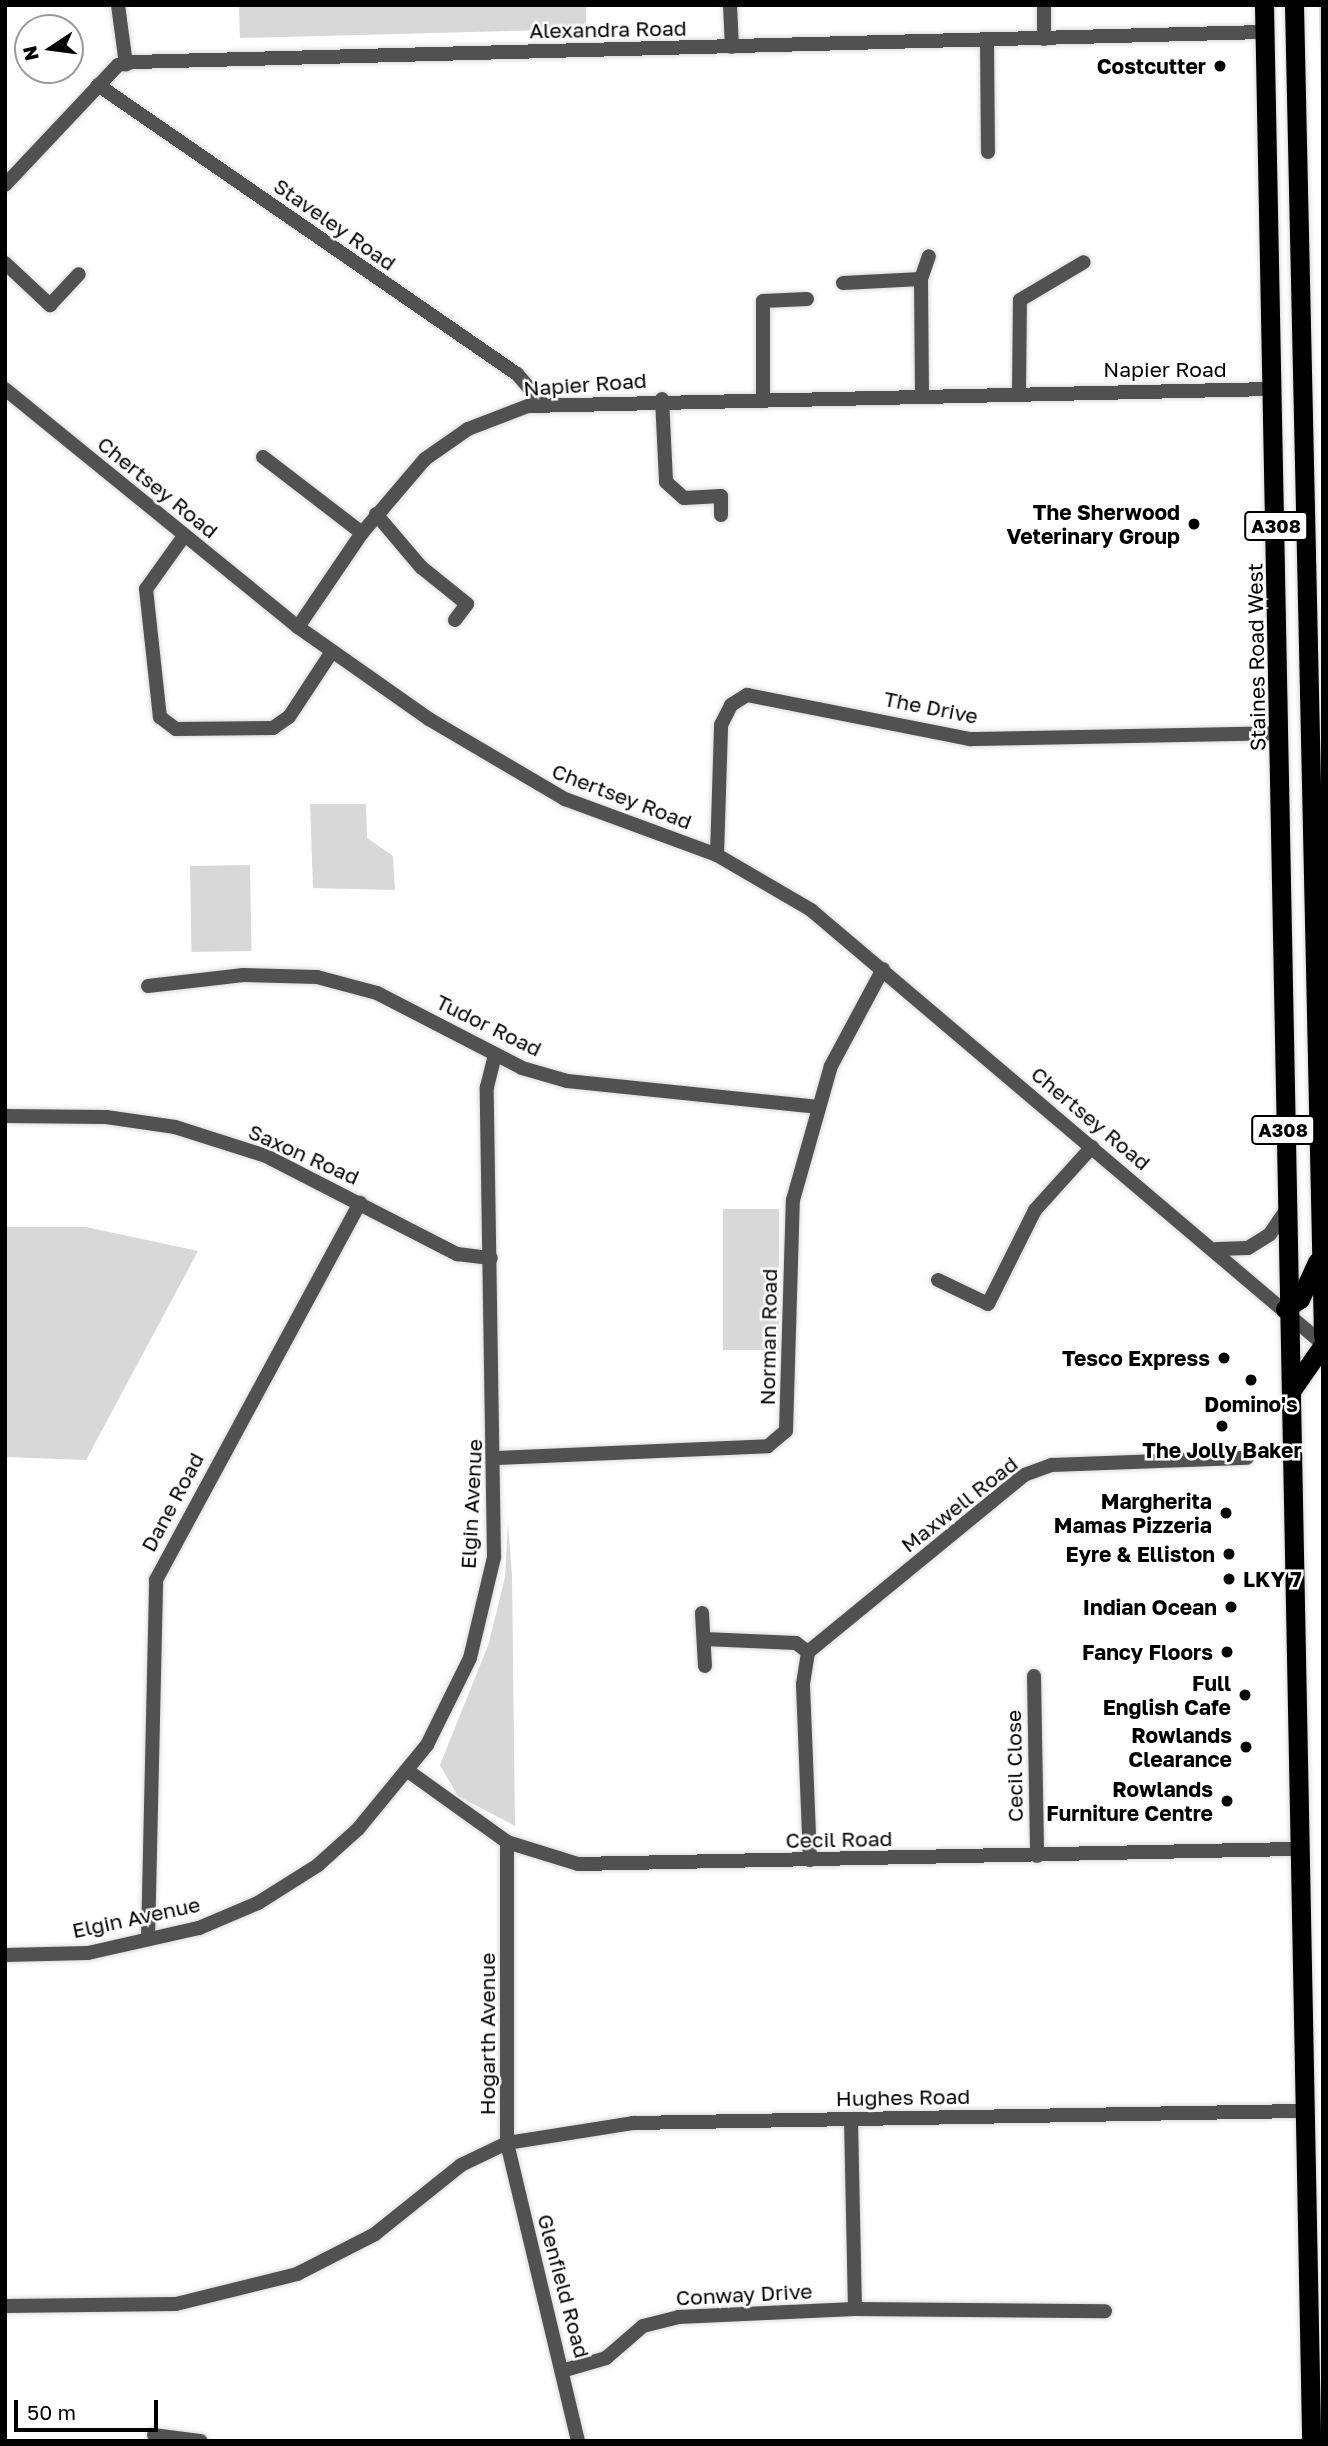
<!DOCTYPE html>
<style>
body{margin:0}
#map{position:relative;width:1328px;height:2446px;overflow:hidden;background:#fff;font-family:"Golos Text",sans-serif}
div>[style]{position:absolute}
.green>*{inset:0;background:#d8d8d8;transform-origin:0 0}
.roads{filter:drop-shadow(0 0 2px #dbdbdb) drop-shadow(0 0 2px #dbdbdb)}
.minor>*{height:14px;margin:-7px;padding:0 7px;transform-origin:7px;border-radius:7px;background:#515151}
.tertiary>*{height:14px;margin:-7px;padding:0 7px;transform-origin:7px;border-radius:7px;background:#515151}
.trunk>*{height:19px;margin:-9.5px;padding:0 9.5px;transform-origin:9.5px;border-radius:9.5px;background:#000}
.dots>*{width:19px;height:19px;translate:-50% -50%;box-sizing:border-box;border:4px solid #fff;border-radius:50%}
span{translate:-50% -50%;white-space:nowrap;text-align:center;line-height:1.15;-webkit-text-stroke:5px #fff;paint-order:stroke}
.shield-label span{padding:2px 5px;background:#fff;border:2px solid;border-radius:5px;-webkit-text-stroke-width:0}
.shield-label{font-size:19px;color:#000;font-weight:700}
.street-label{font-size:21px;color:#000}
.poi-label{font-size:21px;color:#000;font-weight:700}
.right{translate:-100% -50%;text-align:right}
.left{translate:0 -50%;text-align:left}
.frame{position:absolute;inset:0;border:7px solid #000;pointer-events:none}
.north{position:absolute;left:14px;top:14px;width:70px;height:70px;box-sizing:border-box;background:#fff;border:2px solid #999;border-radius:50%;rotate:257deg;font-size:19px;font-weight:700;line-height:28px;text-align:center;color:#000}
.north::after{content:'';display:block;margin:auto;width:24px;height:32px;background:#000;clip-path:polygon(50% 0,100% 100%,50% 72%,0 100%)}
.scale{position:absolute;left:14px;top:2400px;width:144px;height:32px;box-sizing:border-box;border:4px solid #000;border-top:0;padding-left:9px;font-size:21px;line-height:24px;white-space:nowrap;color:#000;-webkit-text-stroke:5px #fff;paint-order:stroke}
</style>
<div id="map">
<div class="green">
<i style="clip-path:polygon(239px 5px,586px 5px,586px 29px,240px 38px)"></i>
<i style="clip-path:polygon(1319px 5px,1323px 5px,1323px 196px)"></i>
<i style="clip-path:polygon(310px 804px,366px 804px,367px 838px,393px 856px,395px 890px,313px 888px)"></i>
<i style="left:250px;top:865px;width:86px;height:60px;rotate:89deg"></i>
<i style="left:723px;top:1209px;width:56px;height:141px"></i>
<i style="clip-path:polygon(5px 1227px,86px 1227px,198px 1251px,86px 1460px,5px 1457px)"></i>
<i style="clip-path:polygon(508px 1524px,512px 1575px,515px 1826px,458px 1796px,440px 1765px,489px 1643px,505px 1577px)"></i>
</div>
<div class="roads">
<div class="minor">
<i style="left:118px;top:5px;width:60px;rotate:82.3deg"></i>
<i style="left:730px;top:5px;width:42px;rotate:87.3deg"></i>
<i style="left:1044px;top:5px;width:34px;rotate:90deg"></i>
<i style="left:987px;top:41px;width:111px;rotate:89.5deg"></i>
<i style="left:98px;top:85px;width:509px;rotate:34.6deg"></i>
<i style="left:517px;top:374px;width:40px;rotate:49deg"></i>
<i style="left:5px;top:185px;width:165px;rotate:-46.7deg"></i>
<i style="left:118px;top:65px;width:15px;rotate:-11deg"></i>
<i style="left:133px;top:62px;width:1132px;rotate:-1.52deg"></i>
<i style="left:5px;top:263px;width:62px;rotate:43deg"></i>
<i style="left:50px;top:305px;width:42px;rotate:-46.9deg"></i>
<i style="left:921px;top:279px;width:114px;rotate:89.5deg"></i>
<i style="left:843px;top:283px;width:78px;rotate:-2.9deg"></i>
<i style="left:921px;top:279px;width:24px;rotate:-71deg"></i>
<i style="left:1019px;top:391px;width:91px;rotate:-89.4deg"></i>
<i style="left:1020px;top:300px;width:74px;rotate:-30.7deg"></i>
<i style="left:662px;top:399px;width:83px;rotate:87.2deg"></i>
<i style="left:666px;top:482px;width:24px;rotate:42deg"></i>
<i style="left:684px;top:498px;width:37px;rotate:-3deg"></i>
<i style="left:721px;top:496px;width:19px;rotate:90deg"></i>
<i style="left:763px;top:400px;width:99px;rotate:-90deg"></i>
<i style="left:763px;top:301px;width:44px;rotate:-2.6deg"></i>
<i style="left:263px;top:457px;width:125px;rotate:37.5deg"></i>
<i style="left:376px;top:514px;width:70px;rotate:49.7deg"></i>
<i style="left:421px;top:567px;width:59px;rotate:38.8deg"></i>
<i style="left:467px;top:604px;width:20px;rotate:127deg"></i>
<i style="left:184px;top:536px;width:65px;rotate:125.6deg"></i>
<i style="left:146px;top:589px;width:129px;rotate:83.8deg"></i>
<i style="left:160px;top:717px;width:20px;rotate:37deg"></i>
<i style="left:176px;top:729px;width:97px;rotate:-0.6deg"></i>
<i style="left:273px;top:728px;width:19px;rotate:-35deg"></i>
<i style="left:289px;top:717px;width:77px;rotate:-56.7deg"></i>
<i style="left:298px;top:627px;width:114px;rotate:-55.8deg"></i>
<i style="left:362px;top:533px;width:97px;rotate:-49.6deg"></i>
<i style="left:425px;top:459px;width:52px;rotate:-34.9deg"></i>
<i style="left:468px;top:429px;width:64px;rotate:-21deg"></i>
<i style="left:528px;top:406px;width:745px;rotate:-1.31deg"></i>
<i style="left:717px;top:855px;width:130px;rotate:-88.2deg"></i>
<i style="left:721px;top:725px;width:22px;rotate:-63deg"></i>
<i style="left:731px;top:705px;width:19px;rotate:-32deg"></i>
<i style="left:747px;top:695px;width:227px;rotate:11.2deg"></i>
<i style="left:970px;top:739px;width:310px;rotate:-1.1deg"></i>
<i style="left:148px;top:986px;width:96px;rotate:-6.6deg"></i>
<i style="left:243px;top:975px;width:74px;rotate:1.5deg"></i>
<i style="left:317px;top:977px;width:62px;rotate:14.9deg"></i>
<i style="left:377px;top:993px;width:163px;rotate:27.3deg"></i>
<i style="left:522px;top:1068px;width:47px;rotate:16.1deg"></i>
<i style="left:567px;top:1081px;width:251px;rotate:5.9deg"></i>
<i style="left:5px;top:1116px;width:101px;rotate:0.6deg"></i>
<i style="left:106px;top:1117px;width:70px;rotate:8.2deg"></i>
<i style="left:175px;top:1127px;width:96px;rotate:17.7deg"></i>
<i style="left:266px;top:1156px;width:215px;rotate:27.2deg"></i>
<i style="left:457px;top:1254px;width:34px;rotate:7deg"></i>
<i style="left:938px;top:1280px;width:55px;rotate:25.6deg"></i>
<i style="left:988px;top:1304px;width:105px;rotate:-63.4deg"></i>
<i style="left:1035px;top:1210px;width:85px;rotate:-47.9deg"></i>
<i style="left:497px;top:1458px;width:271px;rotate:-2.5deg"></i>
<i style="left:768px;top:1446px;width:23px;rotate:-40deg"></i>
<i style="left:786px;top:1431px;width:231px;rotate:-88.3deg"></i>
<i style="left:793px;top:1200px;width:139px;rotate:-74.2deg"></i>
<i style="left:831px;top:1066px;width:110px;rotate:-61.8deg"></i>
<i style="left:702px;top:1613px;width:53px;rotate:86.8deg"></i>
<i style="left:704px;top:1639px;width:92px;rotate:2.5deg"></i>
<i style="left:796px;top:1643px;width:15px;rotate:37deg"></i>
<i style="left:1034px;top:1676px;width:180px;rotate:89deg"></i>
<i style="left:408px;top:1771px;width:122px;rotate:35.6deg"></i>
<i style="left:507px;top:1842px;width:74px;rotate:17.2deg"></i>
<i style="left:578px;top:1864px;width:719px;rotate:-1.2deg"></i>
<i style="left:810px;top:1860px;width:176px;rotate:-92.3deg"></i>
<i style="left:803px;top:1684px;width:32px;rotate:-81deg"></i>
<i style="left:808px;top:1652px;width:279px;rotate:-39.3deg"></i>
<i style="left:1024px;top:1475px;width:30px;rotate:-20deg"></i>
<i style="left:1052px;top:1465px;width:195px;rotate:-2.1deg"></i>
<i style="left:148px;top:1939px;width:359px;rotate:-88.7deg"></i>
<i style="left:156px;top:1580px;width:429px;rotate:-61.6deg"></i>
<i style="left:5px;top:1955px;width:83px;rotate:-1.4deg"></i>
<i style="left:88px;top:1953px;width:114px;rotate:-12.7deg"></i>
<i style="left:199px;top:1928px;width:64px;rotate:-23deg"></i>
<i style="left:258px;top:1903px;width:71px;rotate:-32.3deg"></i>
<i style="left:318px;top:1865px;width:54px;rotate:-42deg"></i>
<i style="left:358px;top:1829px;width:109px;rotate:-50.6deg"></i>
<i style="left:427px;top:1745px;width:97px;rotate:-63.7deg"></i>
<i style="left:470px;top:1658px;width:104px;rotate:-76.6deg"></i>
<i style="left:494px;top:1557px;width:470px;rotate:-90.9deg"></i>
<i style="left:487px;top:1087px;width:34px;rotate:-76deg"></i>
<i style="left:851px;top:2119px;width:190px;rotate:88.8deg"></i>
<i style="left:5px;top:2306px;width:171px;rotate:-0.7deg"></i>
<i style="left:176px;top:2304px;width:125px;rotate:-13.9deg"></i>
<i style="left:297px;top:2274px;width:88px;rotate:-27.1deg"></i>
<i style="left:375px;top:2234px;width:110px;rotate:-38.7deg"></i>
<i style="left:461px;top:2165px;width:51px;rotate:-25.6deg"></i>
<i style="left:507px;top:2143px;width:301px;rotate:-90deg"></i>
<i style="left:565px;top:2370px;width:43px;rotate:-16.3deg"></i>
<i style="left:606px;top:2358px;width:49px;rotate:-40.9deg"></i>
<i style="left:643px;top:2326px;width:36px;rotate:-14deg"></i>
<i style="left:678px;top:2317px;width:177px;rotate:-2.6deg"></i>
<i style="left:855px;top:2309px;width:250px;rotate:0.5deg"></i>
<i style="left:154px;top:2435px;width:47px;rotate:7.3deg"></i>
<i style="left:578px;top:2441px;width:306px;rotate:-103.4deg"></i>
<i style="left:507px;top:2143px;width:128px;rotate:-9deg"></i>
<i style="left:633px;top:2123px;width:668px;rotate:-1.03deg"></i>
</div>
<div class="tertiary">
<i style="left:5px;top:389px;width:377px;rotate:39.1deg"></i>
<i style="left:298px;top:627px;width:160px;rotate:35.1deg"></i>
<i style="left:429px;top:719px;width:158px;rotate:30.5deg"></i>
<i style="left:565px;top:799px;width:162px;rotate:20.2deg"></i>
<i style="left:717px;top:855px;width:109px;rotate:30.3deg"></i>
<i style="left:811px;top:910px;width:671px;rotate:40.29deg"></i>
<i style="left:1217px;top:1249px;width:31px;rotate:-2deg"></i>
<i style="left:1248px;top:1248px;width:26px;rotate:-32deg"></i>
<i style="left:1270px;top:1234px;width:25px;rotate:-56deg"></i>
</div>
<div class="trunk">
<i style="left:1264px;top:5px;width:2436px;rotate:88.89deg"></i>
<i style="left:1294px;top:5px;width:1331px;rotate:88.75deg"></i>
<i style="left:1285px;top:1309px;width:18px;rotate:-34deg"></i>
<i style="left:1300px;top:1299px;width:41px;rotate:-65.3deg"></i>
<i style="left:1291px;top:1391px;width:56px;rotate:-55.2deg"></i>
</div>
</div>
<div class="dots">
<i style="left:1220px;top:66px;background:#000"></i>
<i style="left:1194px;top:524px;background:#000"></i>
<i style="left:1224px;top:1358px;background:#000"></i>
<i style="left:1251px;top:1380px;background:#000"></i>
<i style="left:1222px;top:1426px;background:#000"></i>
<i style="left:1226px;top:1513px;background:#000"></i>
<i style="left:1229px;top:1554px;background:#000"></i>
<i style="left:1229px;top:1579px;background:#000"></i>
<i style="left:1231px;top:1607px;background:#000"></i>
<i style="left:1227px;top:1652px;background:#000"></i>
<i style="left:1245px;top:1695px;background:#000"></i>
<i style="left:1246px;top:1747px;background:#000"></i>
<i style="left:1227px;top:1801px;background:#000"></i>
</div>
<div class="shield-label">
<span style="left:1276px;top:526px">A308</span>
<span style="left:1283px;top:1130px">A308</span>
</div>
<div class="street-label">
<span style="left:608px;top:29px;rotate:-1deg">Alexandra Road</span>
<span style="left:335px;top:224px;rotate:35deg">Staveley Road</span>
<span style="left:1165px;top:369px">Napier Road</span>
<span style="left:585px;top:384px;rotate:-4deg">Napier Road</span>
<span style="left:158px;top:487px;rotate:39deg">Chertsey Road</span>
<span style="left:1256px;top:657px;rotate:-91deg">Staines Road West</span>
<span style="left:931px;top:707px;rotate:11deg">The Drive</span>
<span style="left:622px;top:796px;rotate:21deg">Chertsey Road</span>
<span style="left:489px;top:1025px;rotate:26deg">Tudor Road</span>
<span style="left:1091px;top:1118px;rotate:40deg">Chertsey Road</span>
<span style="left:304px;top:1154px;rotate:24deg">Saxon Road</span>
<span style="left:768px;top:1337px;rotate:-89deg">Norman Road</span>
<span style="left:172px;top:1502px;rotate:-62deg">Dane Road</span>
<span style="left:471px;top:1504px;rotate:-87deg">Elgin Avenue</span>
<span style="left:959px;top:1504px;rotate:-38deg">Maxwell Road</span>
<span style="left:1014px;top:1766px;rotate:-91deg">Cecil Close</span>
<span style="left:839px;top:1839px;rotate:-1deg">Cecil Road</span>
<span style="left:136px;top:1917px;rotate:-12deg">Elgin Avenue</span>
<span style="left:487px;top:2034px;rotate:-90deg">Hogarth Avenue</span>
<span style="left:903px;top:2097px;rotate:-1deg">Hughes Road</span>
<span style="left:564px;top:2286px;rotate:75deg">Glenfield Road</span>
<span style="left:744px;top:2294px;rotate:-3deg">Conway Drive</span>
</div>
<div class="poi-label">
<span class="right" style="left:1206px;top:66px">Costcutter</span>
<span class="right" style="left:1180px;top:524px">The Sherwood<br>Veterinary Group</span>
<span class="right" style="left:1210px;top:1358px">Tesco Express</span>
<span style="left:1251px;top:1404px">Domino's</span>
<span style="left:1222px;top:1450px">The Jolly Baker</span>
<span class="right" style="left:1212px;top:1513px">Margherita<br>Mamas Pizzeria</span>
<span class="right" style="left:1215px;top:1554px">Eyre &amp; Elliston</span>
<span class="left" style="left:1243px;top:1579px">LKY 7</span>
<span class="right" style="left:1217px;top:1607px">Indian Ocean</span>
<span class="right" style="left:1213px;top:1652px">Fancy Floors</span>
<span class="right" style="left:1231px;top:1695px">Full<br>English Cafe</span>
<span class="right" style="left:1232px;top:1747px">Rowlands<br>Clearance</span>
<span class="right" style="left:1213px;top:1801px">Rowlands<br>Furniture Centre</span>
</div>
<div class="frame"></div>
<div class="north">N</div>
<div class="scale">50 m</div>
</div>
